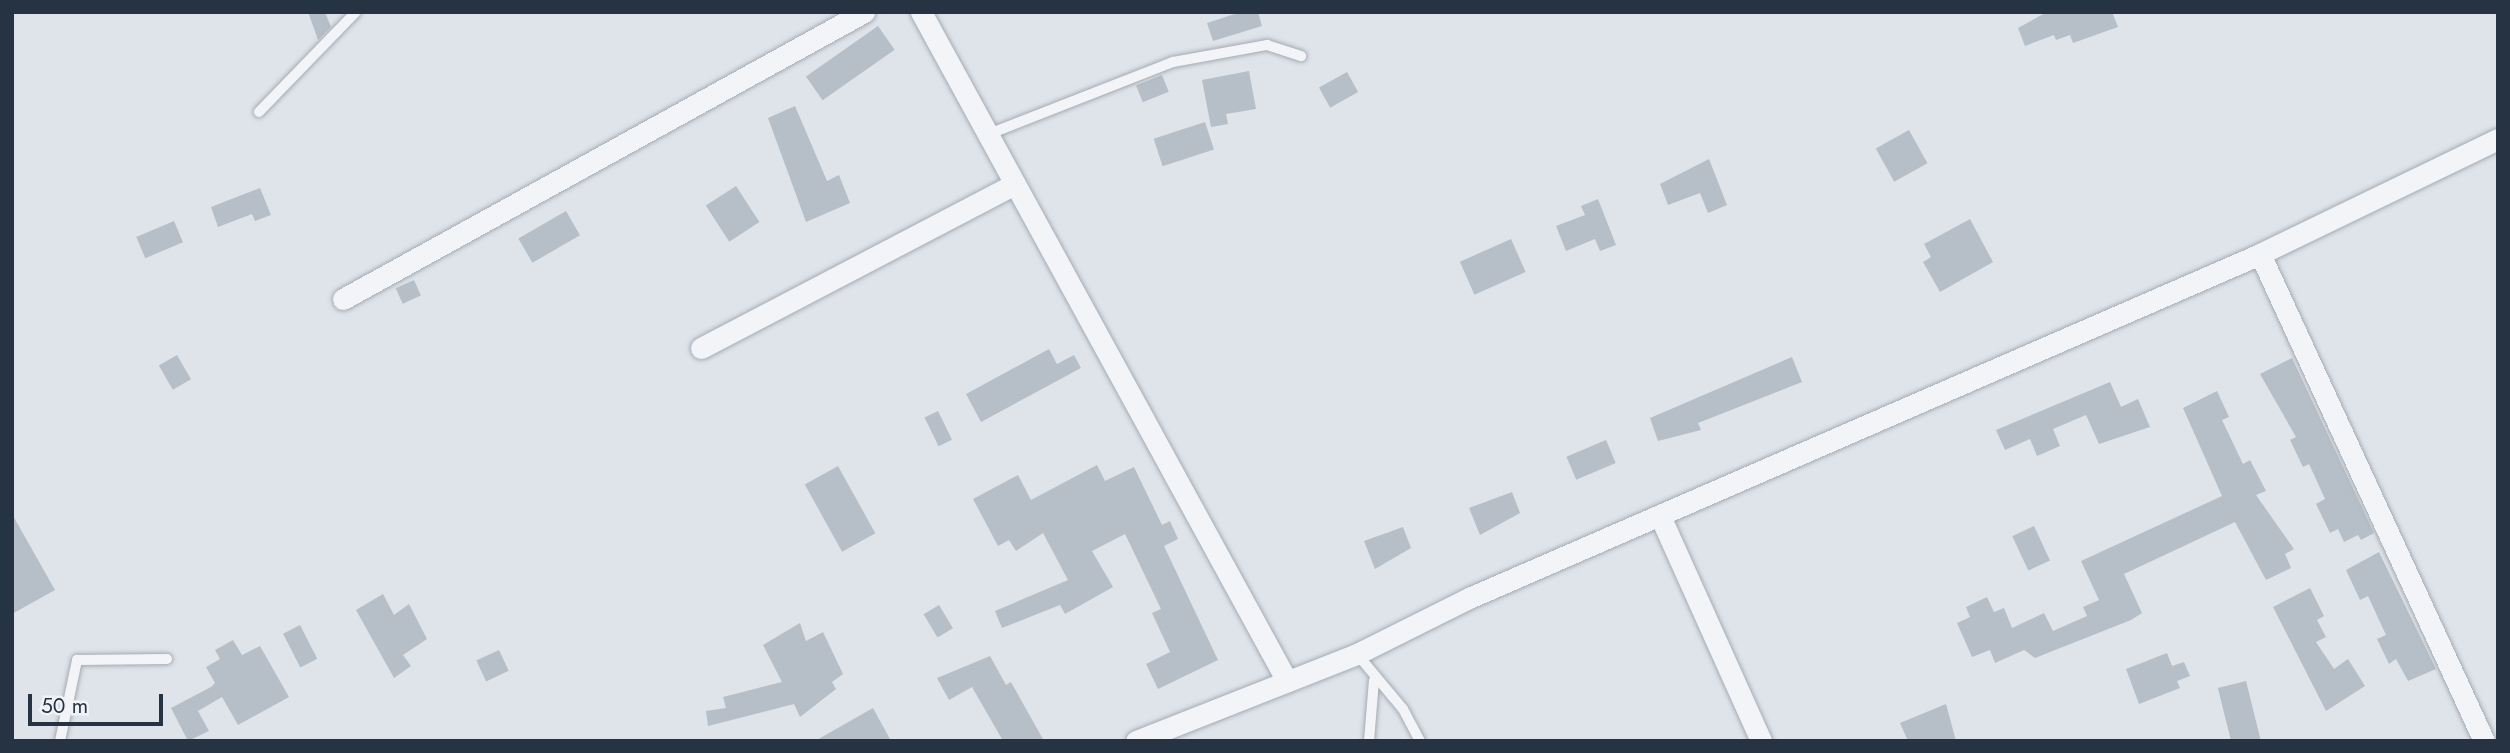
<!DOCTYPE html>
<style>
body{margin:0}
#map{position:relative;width:2510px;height:753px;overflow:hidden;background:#dfe4ea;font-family:Jost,sans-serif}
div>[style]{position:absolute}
.building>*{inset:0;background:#b6bec7;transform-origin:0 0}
.roads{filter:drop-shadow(0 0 2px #a4abb4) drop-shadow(0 0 2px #a4abb4)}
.service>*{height:10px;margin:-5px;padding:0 5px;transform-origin:5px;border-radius:5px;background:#f2f4f8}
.minor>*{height:21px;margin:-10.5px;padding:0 10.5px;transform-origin:10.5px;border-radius:10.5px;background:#f2f4f8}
span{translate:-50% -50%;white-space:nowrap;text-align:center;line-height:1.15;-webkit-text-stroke:5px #eff3f7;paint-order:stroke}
.frame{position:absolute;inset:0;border:14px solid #263342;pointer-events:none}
.scale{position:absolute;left:28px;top:694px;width:135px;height:32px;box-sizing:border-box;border:4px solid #263342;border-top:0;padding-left:9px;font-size:21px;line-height:24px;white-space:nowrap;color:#263342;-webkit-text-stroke:5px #eff3f7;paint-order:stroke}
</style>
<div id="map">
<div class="building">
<i style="clip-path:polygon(308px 12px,325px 12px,331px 27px,318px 40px)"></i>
<i style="clip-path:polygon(1241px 12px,1258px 12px,1262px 26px,1213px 41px,1207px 23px)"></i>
<i style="clip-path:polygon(2047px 12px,2112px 12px,2118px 27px,2073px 43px,2070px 35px,2056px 40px,2054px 35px,2025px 46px,2018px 28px)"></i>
<i style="left:878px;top:26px;width:29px;height:88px;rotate:55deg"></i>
<i style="clip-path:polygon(1249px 71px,1256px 109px,1226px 114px,1228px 124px,1211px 127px,1202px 80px)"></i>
<i style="left:1347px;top:72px;width:23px;height:32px;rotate:61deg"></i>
<i style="left:1162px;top:75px;width:18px;height:28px;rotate:68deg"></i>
<i style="clip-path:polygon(795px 106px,827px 181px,839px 175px,850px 203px,806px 222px,768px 118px)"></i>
<i style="left:1205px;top:122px;width:29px;height:54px;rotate:72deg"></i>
<i style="left:1909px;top:130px;width:38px;height:38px;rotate:61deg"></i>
<i style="clip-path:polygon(1709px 159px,1727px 205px,1708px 213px,1700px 193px,1668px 205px,1660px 184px)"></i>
<i style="left:736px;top:186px;width:43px;height:36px;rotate:57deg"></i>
<i style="clip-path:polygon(260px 188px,271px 215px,255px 221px,252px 214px,218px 227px,211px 207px)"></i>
<i style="clip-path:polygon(1598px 199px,1616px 245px,1600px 251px,1595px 239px,1566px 251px,1556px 226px,1585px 215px,1581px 206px)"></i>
<i style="left:566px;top:211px;width:28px;height:55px;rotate:60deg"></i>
<i style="clip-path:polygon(1970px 219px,1993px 262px,1940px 292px,1923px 262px,1931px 257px,1924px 244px)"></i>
<i style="left:174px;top:221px;width:23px;height:41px;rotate:67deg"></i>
<i style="left:1511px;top:239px;width:36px;height:56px;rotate:66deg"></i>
<i style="left:414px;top:280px;width:17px;height:20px;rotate:66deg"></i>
<i style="clip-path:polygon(1049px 349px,1057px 364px,1074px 355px,1081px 368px,981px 422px,966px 394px)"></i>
<i style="left:177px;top:355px;width:28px;height:21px;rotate:60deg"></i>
<i style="clip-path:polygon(1792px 357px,1802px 382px,1698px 423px,1701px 430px,1658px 441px,1650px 418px)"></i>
<i style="clip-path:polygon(2292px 358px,2374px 533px,2361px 540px,2358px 535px,2344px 542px,2338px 529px,2330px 533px,2316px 504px,2325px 499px,2309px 464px,2303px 467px,2290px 440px,2296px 437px,2260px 374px)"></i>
<i style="clip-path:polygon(2110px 382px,2121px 407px,2138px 399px,2150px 427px,2099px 444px,2086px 415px,2053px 429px,2060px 446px,2037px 456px,2030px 439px,2005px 450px,1996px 430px)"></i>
<i style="clip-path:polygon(2217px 391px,2229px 417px,2222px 420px,2243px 464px,2250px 460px,2266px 491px,2256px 495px,2294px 549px,2285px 554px,2291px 568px,2266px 580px,2235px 522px,2124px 574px,2142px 613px,2131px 620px,2035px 658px,2024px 650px,1995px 663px,1990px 650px,1972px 657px,1957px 623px,1970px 617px,1966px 607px,1987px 597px,1994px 612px,2004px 608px,2012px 628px,2044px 613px,2053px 631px,2087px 616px,2083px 607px,2099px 600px,2081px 561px,2222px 496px,2183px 408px)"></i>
<i style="left:938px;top:411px;width:32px;height:15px;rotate:64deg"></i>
<i style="left:1606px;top:440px;width:25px;height:43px;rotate:67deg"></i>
<i style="clip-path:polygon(1097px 465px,1105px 481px,1134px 467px,1162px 525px,1170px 521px,1178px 539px,1164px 546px,1218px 660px,1158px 689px,1146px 664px,1170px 652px,1152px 613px,1161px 609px,1125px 534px,1092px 551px,1113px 587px,1065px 614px,1060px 605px,1002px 628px,995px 611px,1068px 580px,1043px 533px,1016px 551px,1009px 540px,998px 546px,973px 499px,1018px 475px,1031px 500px)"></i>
<i style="left:838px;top:466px;width:77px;height:38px;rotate:61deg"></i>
<i style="clip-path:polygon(1512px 492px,1520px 513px,1480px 535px,1469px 508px)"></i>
<i style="clip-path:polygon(12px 514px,55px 590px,12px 614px)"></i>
<i style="left:2034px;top:526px;width:38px;height:24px;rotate:65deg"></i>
<i style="clip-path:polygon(1403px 527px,1411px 548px,1375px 569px,1364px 541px)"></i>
<i style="clip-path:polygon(2379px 552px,2436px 669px,2408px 681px,2396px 659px,2389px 664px,2377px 639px,2386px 635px,2368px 596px,2360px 600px,2346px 570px)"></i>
<i style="clip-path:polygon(2310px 588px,2324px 616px,2317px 620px,2326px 637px,2316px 642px,2334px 669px,2348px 659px,2365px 686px,2326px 711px,2273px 607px)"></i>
<i style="clip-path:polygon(383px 594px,394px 615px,409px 604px,427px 639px,403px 655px,411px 666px,394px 678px,356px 610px)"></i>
<i style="left:939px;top:605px;width:27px;height:18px;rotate:59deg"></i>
<i style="clip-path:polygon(800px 623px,806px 641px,823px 632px,843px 674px,832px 682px,836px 689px,800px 717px,794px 704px,708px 726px,706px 711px,726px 708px,723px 697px,782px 682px,763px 645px)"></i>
<i style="left:300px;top:625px;width:38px;height:19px;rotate:63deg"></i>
<i style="clip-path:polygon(233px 640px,242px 655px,260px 646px,289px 697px,238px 725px,222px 697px,198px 711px,209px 731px,188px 741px,171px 708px,211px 687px,215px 683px,206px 667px,220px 659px,215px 650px)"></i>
<i style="left:499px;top:650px;width:23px;height:25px;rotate:65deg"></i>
<i style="clip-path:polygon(2167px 653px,2172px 666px,2184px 662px,2190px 676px,2177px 681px,2180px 688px,2139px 704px,2126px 669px)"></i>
<i style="clip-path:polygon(990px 656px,1006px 685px,1011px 682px,1044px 741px,1003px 741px,972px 687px,949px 700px,937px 678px)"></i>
<i style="left:2246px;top:681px;width:62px;height:29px;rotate:76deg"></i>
<i style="clip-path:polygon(1946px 704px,1956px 741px,1908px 741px,1900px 723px)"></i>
<i style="clip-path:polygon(873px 708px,891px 741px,815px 741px)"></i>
</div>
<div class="roads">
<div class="service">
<i style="left:259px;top:112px;width:139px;rotate:-45.9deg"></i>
<i style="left:989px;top:134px;width:198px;rotate:-21.4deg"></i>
<i style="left:1173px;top:62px;width:96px;rotate:-10.3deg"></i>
<i style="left:1267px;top:45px;width:36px;rotate:18deg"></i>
<i style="left:1357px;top:654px;width:72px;rotate:50.1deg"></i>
<i style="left:1403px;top:709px;width:36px;rotate:62deg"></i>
<i style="left:60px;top:741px;width:83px;rotate:-78.1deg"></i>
<i style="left:77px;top:660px;width:90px;rotate:-0.6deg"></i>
<i style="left:1369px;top:741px;width:61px;rotate:-85.3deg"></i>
</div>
<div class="minor">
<i style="left:921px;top:12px;width:763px;rotate:61.32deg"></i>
<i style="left:2260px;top:254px;width:536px;rotate:65.3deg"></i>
<i style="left:343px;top:299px;width:595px;rotate:-28.85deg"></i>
<i style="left:701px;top:348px;width:354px;rotate:-27.6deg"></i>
<i style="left:1660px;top:516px;width:247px;rotate:65.8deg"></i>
<i style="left:1136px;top:741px;width:238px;rotate:-21.5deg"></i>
<i style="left:1357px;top:654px;width:125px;rotate:-26.6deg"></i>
<i style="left:1469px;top:598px;width:863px;rotate:-23.5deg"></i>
<i style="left:2260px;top:254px;width:264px;rotate:-25.8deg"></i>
</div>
</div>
<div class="frame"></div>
<div class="scale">50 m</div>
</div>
